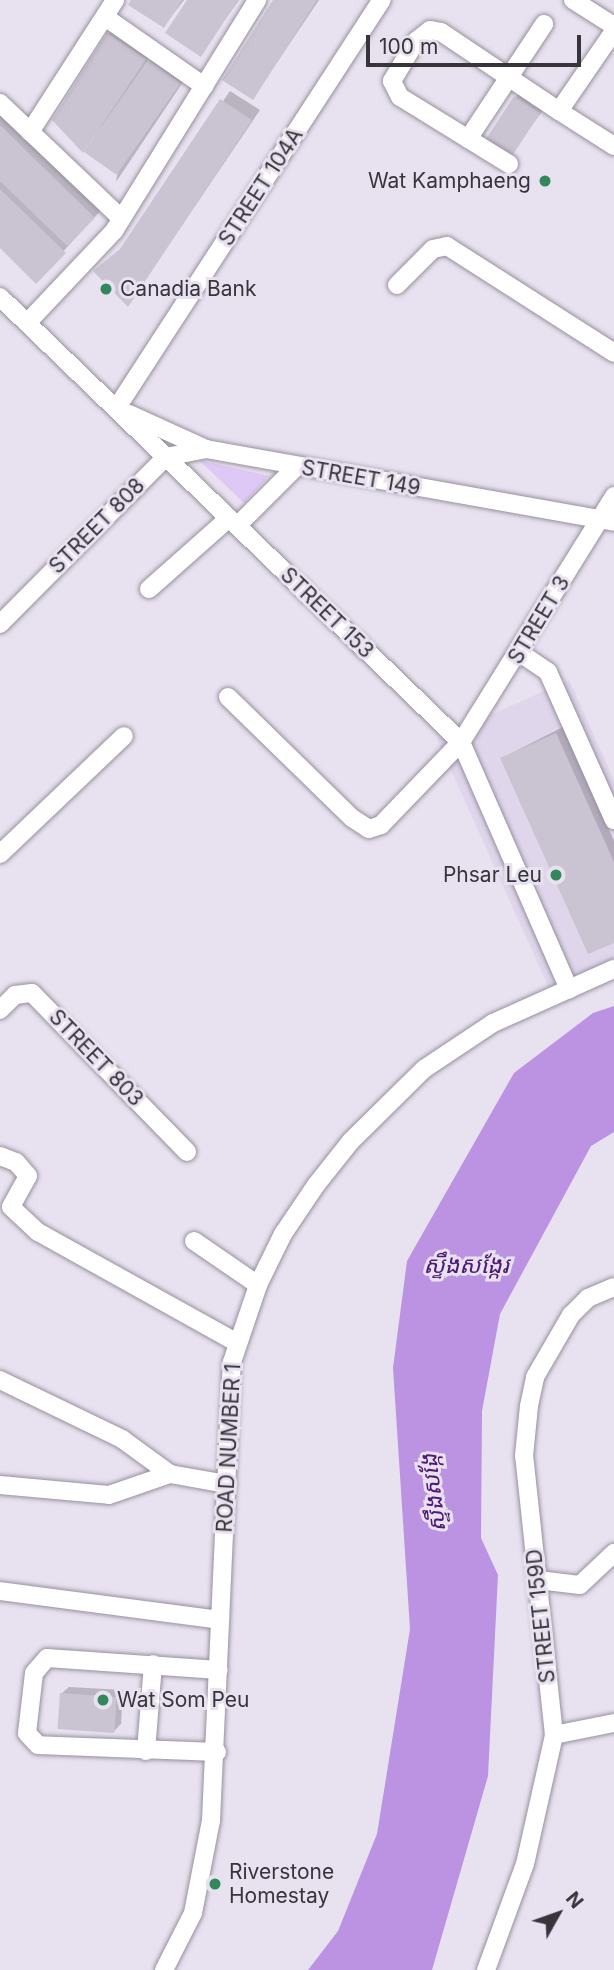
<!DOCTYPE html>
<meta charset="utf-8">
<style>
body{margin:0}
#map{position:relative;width:614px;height:1970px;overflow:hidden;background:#e8e1ef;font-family:Inter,"Noto Sans Khmer",sans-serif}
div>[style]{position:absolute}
.built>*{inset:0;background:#e0d6ec}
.green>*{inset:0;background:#dec8f6}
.water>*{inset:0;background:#bb93e2}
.shadow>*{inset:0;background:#0003}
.building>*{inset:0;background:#cac3d2;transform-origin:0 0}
.roads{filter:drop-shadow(0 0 2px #97909e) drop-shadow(0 0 2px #97909e)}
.minor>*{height:18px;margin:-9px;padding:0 9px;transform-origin:9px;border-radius:9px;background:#fff}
.dots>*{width:19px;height:19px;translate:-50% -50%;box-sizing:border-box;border:4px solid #e8e1ef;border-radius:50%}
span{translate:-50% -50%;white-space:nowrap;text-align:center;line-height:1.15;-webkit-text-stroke:6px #e8e1ef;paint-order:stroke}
.poi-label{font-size:21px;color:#37353b}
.right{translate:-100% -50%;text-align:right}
.left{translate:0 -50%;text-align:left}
.street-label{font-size:21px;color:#37353b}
.water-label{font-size:23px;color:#4f1975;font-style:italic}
.north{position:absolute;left:523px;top:1879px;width:70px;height:70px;-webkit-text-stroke:5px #e8e1ef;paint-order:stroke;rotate:50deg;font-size:19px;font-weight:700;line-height:28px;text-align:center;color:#37353b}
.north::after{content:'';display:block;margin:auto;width:24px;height:32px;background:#37353b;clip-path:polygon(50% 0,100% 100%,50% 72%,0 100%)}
.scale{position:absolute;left:366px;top:35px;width:215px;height:32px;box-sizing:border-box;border:4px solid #37353b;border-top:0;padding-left:9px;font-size:21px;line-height:24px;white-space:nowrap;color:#37353b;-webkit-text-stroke:5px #e8e1ef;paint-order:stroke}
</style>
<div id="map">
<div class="built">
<i style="clip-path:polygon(569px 680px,614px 780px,614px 970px,553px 997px,437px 739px)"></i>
</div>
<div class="green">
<i style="clip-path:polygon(199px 460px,269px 476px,244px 503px)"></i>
</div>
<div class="water">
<i style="clip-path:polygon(614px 1006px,614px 1132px,591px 1146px,500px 1314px,482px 1411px,481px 1538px,498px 1575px,488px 1776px,432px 1970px,308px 1970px,338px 1931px,377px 1834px,410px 1629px,393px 1368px,407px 1261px,514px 1073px,593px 1013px)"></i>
</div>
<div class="shadow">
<i style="clip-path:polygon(133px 0,184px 0,164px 26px)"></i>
<i style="clip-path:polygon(189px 0,239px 0,200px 55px)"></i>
<i style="clip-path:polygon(275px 0,319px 0,253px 98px)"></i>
<i style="clip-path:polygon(117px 25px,154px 49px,146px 64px,158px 52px,189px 73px,116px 182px,132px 88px,83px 150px,108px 34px)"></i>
<i style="clip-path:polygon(522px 90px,546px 106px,511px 154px,516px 97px)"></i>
<i style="clip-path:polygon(230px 91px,260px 110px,128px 305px,124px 246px)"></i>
<i style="clip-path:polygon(0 107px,103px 208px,36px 281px,0 246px)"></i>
<i style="clip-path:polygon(563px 727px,614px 841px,614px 941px,502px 758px)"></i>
<i style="clip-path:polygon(69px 1687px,123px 1690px,121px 1724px,114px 1731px,62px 1693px)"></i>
</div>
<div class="building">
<i style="clip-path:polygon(131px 0,182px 0,164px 28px,128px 5px)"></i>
<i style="clip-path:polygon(187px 0,238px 0,201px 57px,165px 33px)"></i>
<i style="clip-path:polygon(273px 0,317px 0,253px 100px,222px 80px)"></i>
<i style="clip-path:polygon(107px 33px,146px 59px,83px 153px,52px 120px)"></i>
<i style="left:148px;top:60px;width:40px;height:112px;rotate:35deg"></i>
<i style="left:514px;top:96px;width:31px;height:51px;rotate:33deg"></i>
<i style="clip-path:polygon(220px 99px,252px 120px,128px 307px,93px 271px,120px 249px)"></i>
<i style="clip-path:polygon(0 125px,95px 218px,67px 246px,0 181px)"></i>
<i style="clip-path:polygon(0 189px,66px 253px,36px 284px,0 248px)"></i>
<i style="clip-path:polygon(556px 733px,614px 862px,614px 943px,588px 954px,500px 758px)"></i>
<i style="left:60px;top:1693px;width:57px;height:36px;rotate:4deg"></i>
</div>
<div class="roads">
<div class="minor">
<i style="left:573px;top:0;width:49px;rotate:32.4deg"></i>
<i style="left:105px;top:17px;width:121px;rotate:34.9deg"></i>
<i style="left:614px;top:31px;width:97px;rotate:124.5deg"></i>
<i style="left:559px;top:111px;width:65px;rotate:32.5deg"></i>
<i style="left:0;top:103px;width:168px;rotate:43.6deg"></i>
<i style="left:30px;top:132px;width:157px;rotate:-57.2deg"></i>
<i style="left:468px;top:139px;width:138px;rotate:-56.5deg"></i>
<i style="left:509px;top:164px;width:128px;rotate:-148.4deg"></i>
<i style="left:400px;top:97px;width:18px;rotate:-117deg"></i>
<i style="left:392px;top:81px;width:47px;rotate:-59deg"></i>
<i style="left:416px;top:41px;width:18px;rotate:-38deg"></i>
<i style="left:430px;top:30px;width:11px;rotate:10deg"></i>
<i style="left:441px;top:32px;width:142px;rotate:33.8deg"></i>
<i style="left:397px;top:285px;width:51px;rotate:-45deg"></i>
<i style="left:433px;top:249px;width:14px;rotate:-12deg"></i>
<i style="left:447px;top:246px;width:198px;rotate:32.6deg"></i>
<i style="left:0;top:297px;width:641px;rotate:43.99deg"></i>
<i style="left:461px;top:742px;width:270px;rotate:66.4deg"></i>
<i style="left:27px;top:323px;width:127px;rotate:-46.6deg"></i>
<i style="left:114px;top:231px;width:272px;rotate:-58.2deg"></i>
<i style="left:116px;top:409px;width:488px;rotate:-57deg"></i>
<i style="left:129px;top:414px;width:85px;rotate:24.4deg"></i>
<i style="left:206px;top:449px;width:414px;rotate:10.1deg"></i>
<i style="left:237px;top:526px;width:83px;rotate:-45deg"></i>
<i style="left:149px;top:589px;width:107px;rotate:-41.6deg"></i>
<i style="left:0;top:624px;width:235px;rotate:-45.2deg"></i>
<i style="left:166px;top:457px;width:41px;rotate:-11.3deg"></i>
<i style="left:520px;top:653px;width:34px;rotate:34deg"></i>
<i style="left:548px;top:672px;width:162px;rotate:66deg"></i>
<i style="left:228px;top:697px;width:173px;rotate:44.3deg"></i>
<i style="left:352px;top:818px;width:20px;rotate:33deg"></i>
<i style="left:369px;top:829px;width:13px;rotate:-18deg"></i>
<i style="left:381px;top:825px;width:115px;rotate:-46.1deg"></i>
<i style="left:461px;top:742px;width:290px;rotate:-58.1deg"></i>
<i style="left:0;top:854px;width:171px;rotate:-43.6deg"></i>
<i style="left:0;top:1010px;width:21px;rotate:-45deg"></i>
<i style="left:15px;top:995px;width:17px;rotate:-7deg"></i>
<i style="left:32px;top:993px;width:222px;rotate:45.7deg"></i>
<i style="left:0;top:1156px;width:17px;rotate:21deg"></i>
<i style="left:16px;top:1162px;width:18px;rotate:49deg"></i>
<i style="left:28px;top:1176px;width:35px;rotate:119deg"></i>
<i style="left:11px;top:1207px;width:37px;rotate:43deg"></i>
<i style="left:38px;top:1232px;width:227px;rotate:29.1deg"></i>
<i style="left:194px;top:1241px;width:78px;rotate:34.5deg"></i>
<i style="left:0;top:1380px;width:136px;rotate:25.8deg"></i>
<i style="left:122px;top:1439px;width:59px;rotate:36.1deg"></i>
<i style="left:170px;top:1474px;width:58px;rotate:10deg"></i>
<i style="left:0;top:1485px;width:109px;rotate:5.2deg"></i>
<i style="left:109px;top:1495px;width:65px;rotate:-19deg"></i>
<i style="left:538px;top:1580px;width:42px;rotate:6.8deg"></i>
<i style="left:580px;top:1585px;width:47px;rotate:-43.3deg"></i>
<i style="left:0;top:1591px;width:222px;rotate:7.5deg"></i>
<i style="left:554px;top:1735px;width:61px;rotate:-11.3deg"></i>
<i style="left:146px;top:1751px;width:87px;rotate:-85.4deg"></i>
<i style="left:217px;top:1752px;width:179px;rotate:-177.8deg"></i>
<i style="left:38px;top:1745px;width:16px;rotate:-133deg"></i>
<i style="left:27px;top:1733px;width:60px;rotate:-83.3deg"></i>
<i style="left:34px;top:1673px;width:20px;rotate:-49deg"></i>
<i style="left:47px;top:1658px;width:172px;rotate:4deg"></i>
<i style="left:164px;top:1970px;width:64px;rotate:-63deg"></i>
<i style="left:193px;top:1913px;width:95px;rotate:-79deg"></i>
<i style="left:211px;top:1820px;width:458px;rotate:-87.4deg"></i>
<i style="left:232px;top:1362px;width:81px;rotate:-71.3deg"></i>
<i style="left:258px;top:1285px;width:57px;rotate:-63.9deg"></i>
<i style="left:283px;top:1234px;width:59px;rotate:-56deg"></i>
<i style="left:316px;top:1185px;width:56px;rotate:-51.5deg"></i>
<i style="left:351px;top:1141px;width:103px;rotate:-44.6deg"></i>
<i style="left:424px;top:1069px;width:83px;rotate:-33.7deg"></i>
<i style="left:493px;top:1023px;width:133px;rotate:-24.1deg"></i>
<i style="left:486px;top:1970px;width:113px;rotate:-69.8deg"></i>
<i style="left:525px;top:1864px;width:132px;rotate:-77.3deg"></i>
<i style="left:554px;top:1735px;width:281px;rotate:-96.1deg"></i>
<i style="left:524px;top:1456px;width:50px;rotate:-84.3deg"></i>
<i style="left:529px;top:1406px;width:30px;rotate:-78deg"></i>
<i style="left:535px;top:1377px;width:72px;rotate:-59.9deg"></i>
<i style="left:571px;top:1315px;width:24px;rotate:-45deg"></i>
<i style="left:588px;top:1298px;width:28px;rotate:-23deg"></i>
</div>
</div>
<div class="dots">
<i style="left:545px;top:181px;background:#33885b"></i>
<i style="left:106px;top:289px;background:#33885b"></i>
<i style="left:556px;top:875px;background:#33885b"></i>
<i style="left:103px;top:1700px;background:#33885b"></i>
<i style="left:215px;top:1884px;background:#33885b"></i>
</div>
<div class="poi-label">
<span class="right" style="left:531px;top:181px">Wat Kamphaeng</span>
<span class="left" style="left:120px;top:289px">Canadia Bank</span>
<span class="right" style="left:542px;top:875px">Phsar Leu</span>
<span class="left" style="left:117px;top:1700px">Wat Som Peu</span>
<span class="left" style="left:229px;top:1884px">Riverstone<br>Homestay</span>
</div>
<div class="street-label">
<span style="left:261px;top:187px;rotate:-57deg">STREET 104A</span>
<span style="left:361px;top:478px;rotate:10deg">STREET 149</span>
<span style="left:97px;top:526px;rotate:-45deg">STREET 808</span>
<span style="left:327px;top:613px;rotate:44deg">STREET 153</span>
<span style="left:539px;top:620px;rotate:-59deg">STREET 3</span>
<span style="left:96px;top:1058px;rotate:46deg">STREET 803</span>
<span style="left:229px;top:1448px;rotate:-87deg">ROAD NUMBER 1</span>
<span style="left:541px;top:1616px;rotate:-96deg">STREET 159D</span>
</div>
<div class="water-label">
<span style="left:466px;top:1265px">ស្ទឹងសង្កែរ</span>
<span style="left:433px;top:1493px;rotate:-97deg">ស្ទឹងសង្កែ</span>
</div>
<div class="north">N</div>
<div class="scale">100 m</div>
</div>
